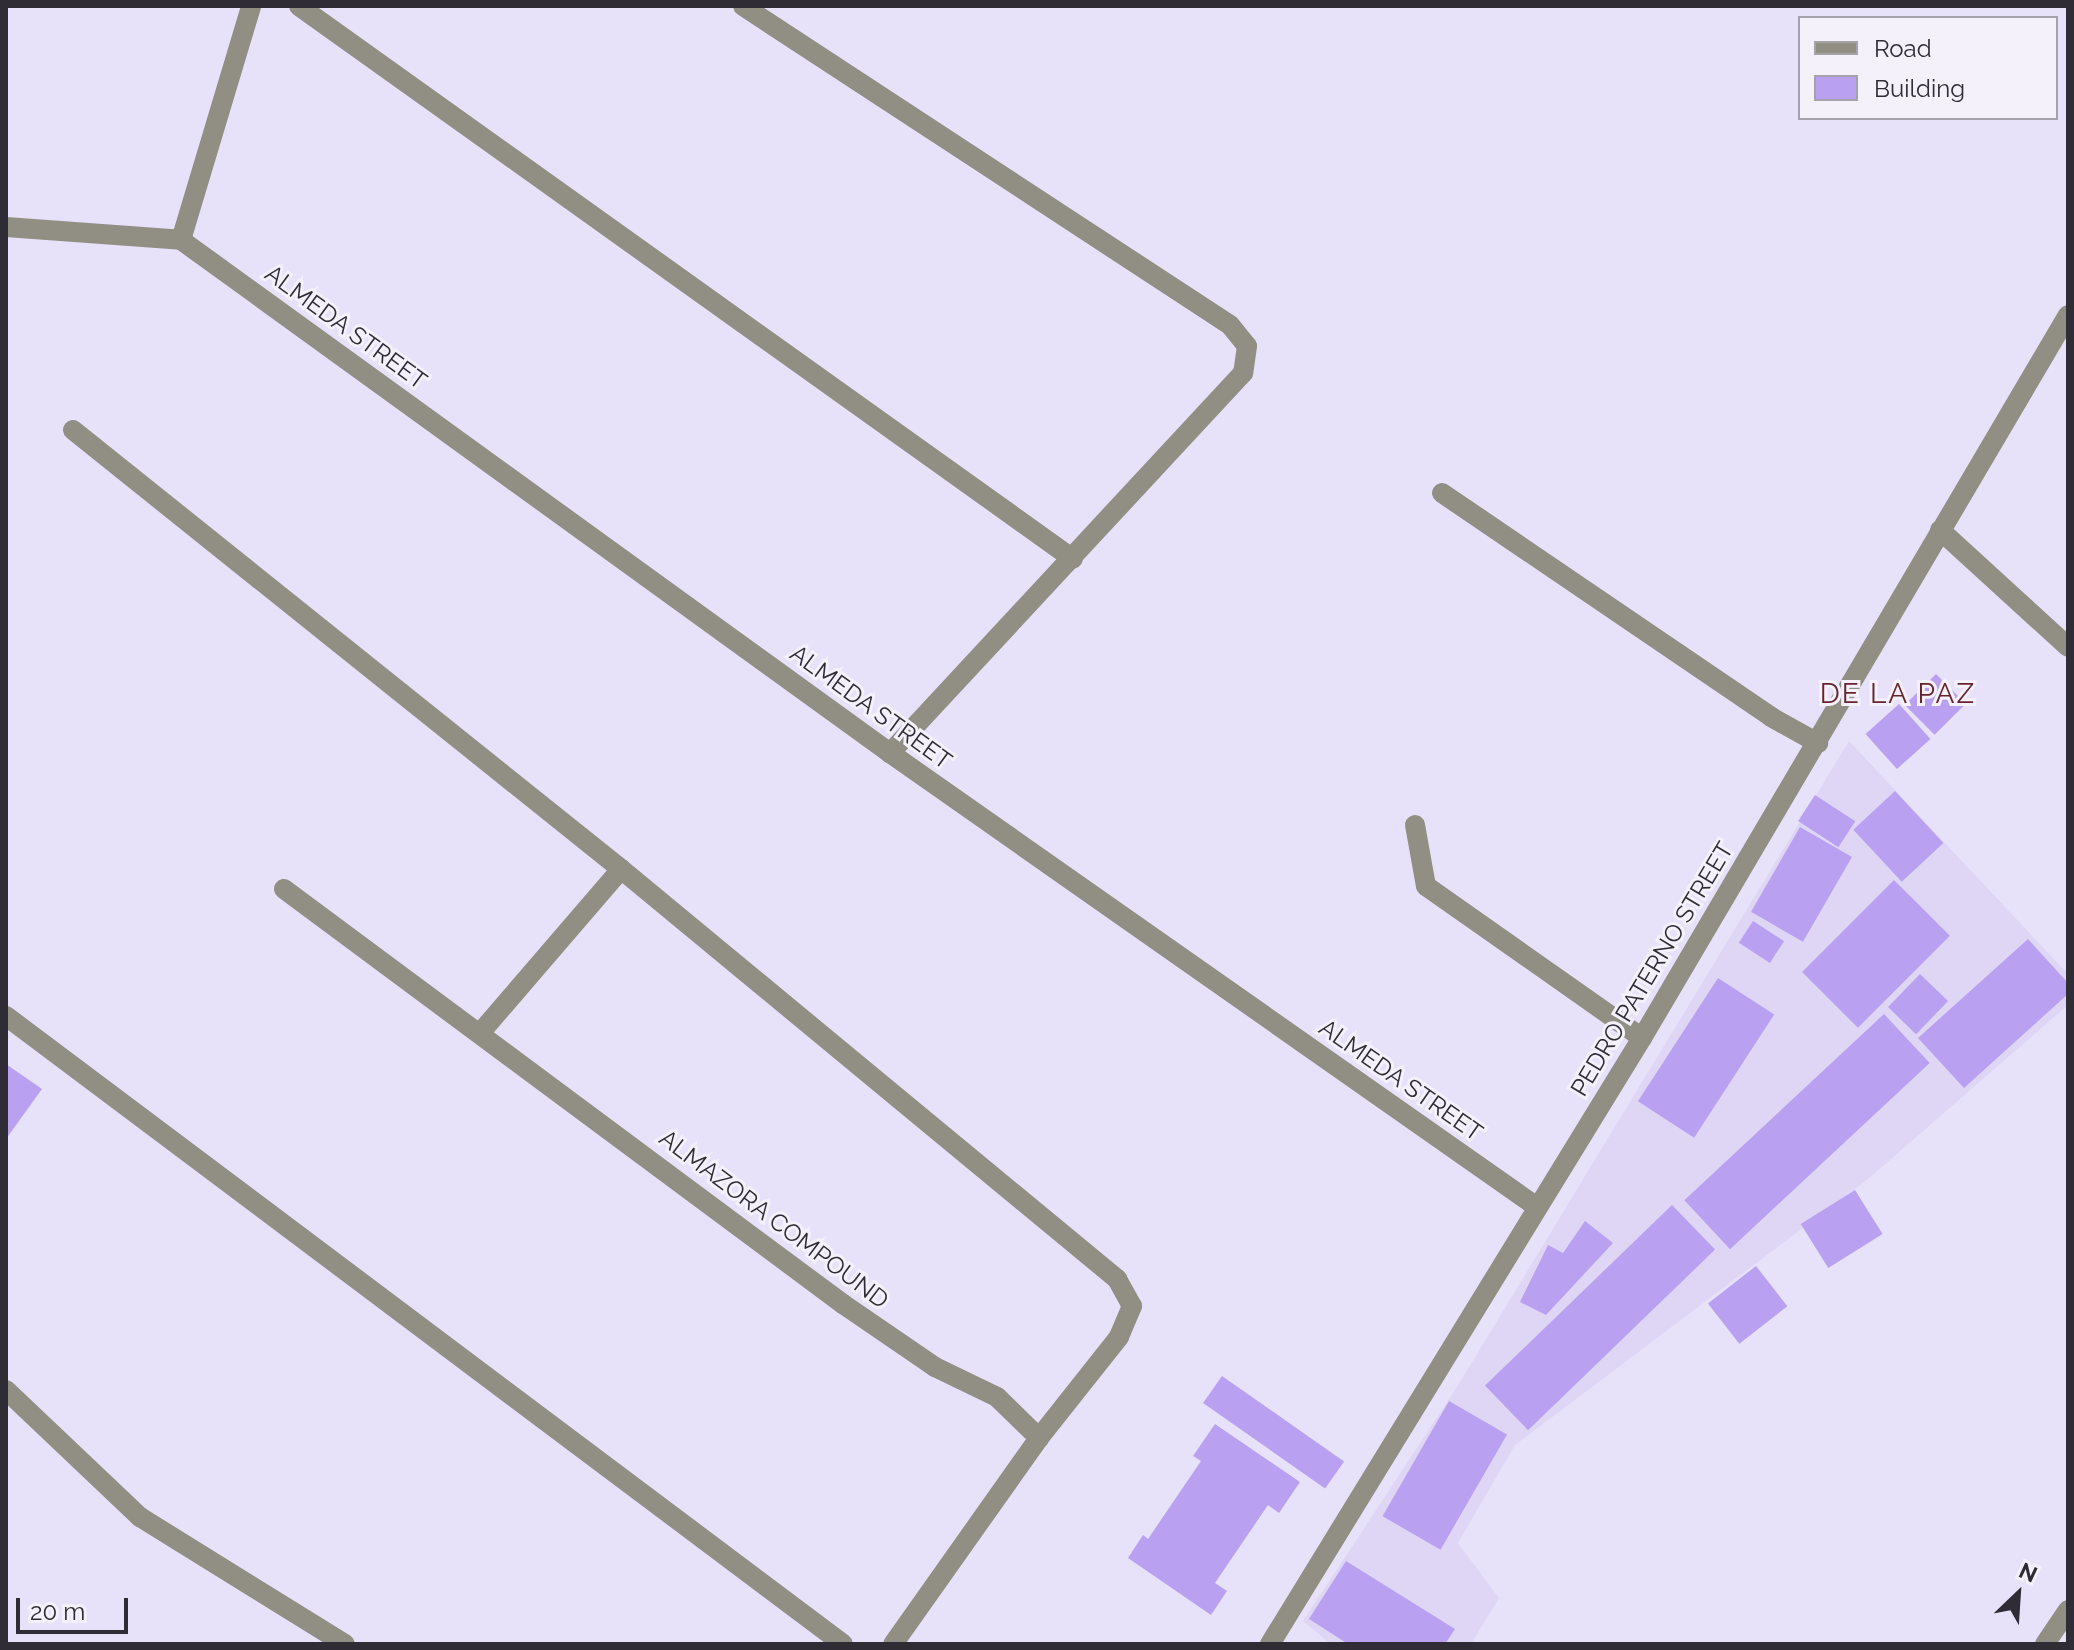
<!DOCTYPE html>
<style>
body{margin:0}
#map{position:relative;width:2074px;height:1650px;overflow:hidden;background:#e8e1fa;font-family:Raleway,sans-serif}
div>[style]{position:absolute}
.built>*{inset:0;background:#dfd6f6}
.building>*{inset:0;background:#b9a0f1;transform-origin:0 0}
.minor>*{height:20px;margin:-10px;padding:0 10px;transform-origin:10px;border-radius:10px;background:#918e84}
span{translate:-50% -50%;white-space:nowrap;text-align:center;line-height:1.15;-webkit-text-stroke:6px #f4f1fb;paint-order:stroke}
.street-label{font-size:24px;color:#2f2c36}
.quarter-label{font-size:28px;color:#68232f;letter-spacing:2px}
.frame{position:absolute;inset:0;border:8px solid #2f2c36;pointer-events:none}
.legend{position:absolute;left:1798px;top:16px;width:260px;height:104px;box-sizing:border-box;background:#f4f1fb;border:2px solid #a5a2ac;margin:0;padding:10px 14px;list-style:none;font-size:24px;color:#2f2c36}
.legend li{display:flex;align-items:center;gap:16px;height:40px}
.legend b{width:40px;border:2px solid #a5a2ac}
.north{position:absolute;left:1978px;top:1554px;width:80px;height:80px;-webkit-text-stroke:6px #f4f1fb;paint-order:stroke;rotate:25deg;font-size:22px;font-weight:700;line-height:32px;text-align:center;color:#2f2c36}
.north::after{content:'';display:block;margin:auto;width:28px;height:36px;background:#2f2c36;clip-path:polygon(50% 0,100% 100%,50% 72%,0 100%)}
.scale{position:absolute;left:16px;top:1598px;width:112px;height:36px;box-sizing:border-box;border:4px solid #2f2c36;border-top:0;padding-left:10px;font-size:24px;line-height:28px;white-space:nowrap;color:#2f2c36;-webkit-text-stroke:6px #f4f1fb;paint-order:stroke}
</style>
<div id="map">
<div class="built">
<i style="clip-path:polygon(1849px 741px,2068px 974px,2068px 1005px,1868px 1179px,1515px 1445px,1458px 1543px,1499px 1598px,1471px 1644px,1331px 1644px,1303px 1621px,1457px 1387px)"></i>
</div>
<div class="building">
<i style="left:1936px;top:674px;width:42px;height:44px;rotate:45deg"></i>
<i style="left:1899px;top:704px;width:47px;height:45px;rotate:48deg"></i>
<i style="left:1895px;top:791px;width:71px;height:57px;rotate:47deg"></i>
<i style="left:1815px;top:795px;width:48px;height:31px;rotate:33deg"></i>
<i style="left:1800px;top:827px;width:60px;height:98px;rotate:30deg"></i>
<i style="left:1894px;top:880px;width:79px;height:130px;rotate:45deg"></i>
<i style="left:1753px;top:921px;width:37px;height:26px;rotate:33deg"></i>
<i style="clip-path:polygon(2028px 939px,2068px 983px,2068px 994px,1964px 1088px,1918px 1038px)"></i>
<i style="left:1920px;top:974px;width:39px;height:46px;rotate:44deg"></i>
<i style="left:1718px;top:978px;width:67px;height:147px;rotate:33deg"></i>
<i style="left:1884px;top:1014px;width:67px;height:273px;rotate:47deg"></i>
<i style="clip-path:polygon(6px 1064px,42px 1089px,6px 1139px)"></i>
<i style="left:1855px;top:1190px;width:52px;height:64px;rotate:58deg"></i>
<i style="left:1672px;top:1205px;width:62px;height:260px;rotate:46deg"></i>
<i style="clip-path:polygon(1585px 1221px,1613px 1243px,1546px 1315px,1520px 1302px,1548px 1245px,1563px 1253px)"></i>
<i style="left:1756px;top:1266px;width:51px;height:61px;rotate:52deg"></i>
<i style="left:1222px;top:1376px;width:149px;height:33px;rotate:35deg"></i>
<i style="left:1449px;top:1401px;width:67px;height:133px;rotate:30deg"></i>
<i style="clip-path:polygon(1215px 1424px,1300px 1482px,1279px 1513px,1268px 1505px,1215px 1583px,1227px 1591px,1211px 1615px,1128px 1558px,1143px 1535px,1148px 1539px,1201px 1461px,1193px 1456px)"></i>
<i style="clip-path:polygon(1346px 1561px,1455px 1629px,1445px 1644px,1348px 1644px,1309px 1619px)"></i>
</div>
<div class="minor">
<i style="left:299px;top:6px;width:951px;rotate:35.54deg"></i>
<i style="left:743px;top:6px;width:582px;rotate:33.23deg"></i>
<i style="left:1230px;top:325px;width:27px;rotate:51deg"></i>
<i style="left:1247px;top:346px;width:27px;rotate:98deg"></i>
<i style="left:1243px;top:373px;width:519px;rotate:132.89deg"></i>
<i style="left:6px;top:227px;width:175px;rotate:4.2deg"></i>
<i style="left:181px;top:240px;width:875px;rotate:35.89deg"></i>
<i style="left:890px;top:753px;width:790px;rotate:35.06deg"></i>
<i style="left:181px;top:240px;width:244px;rotate:-73.3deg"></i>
<i style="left:73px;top:430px;width:702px;rotate:38.7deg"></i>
<i style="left:621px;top:869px;width:644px;rotate:39.58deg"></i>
<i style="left:1117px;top:1279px;width:31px;rotate:61deg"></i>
<i style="left:1132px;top:1306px;width:34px;rotate:113deg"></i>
<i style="left:1119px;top:1337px;width:129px;rotate:128.4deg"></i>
<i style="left:1039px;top:1438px;width:252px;rotate:125.3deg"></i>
<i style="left:1442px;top:493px;width:398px;rotate:34.2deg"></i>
<i style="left:1771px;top:717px;width:54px;rotate:29deg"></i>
<i style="left:1940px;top:530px;width:173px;rotate:42.4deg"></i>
<i style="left:1415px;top:825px;width:62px;rotate:79.8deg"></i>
<i style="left:1426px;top:886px;width:264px;rotate:35.1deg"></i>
<i style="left:284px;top:889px;width:696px;rotate:36.59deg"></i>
<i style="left:843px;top:1304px;width:112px;rotate:34.4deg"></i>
<i style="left:935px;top:1367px;width:69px;rotate:25.8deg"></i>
<i style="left:997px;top:1397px;width:59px;rotate:44.3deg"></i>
<i style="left:6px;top:1016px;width:1046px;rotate:36.88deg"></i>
<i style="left:481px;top:1032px;width:215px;rotate:-49.3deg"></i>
<i style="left:6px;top:1390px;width:185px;rotate:43.5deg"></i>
<i style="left:140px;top:1517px;width:241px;rotate:31.8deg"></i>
<i style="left:1270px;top:1644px;width:711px;rotate:-58.46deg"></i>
<i style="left:1642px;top:1038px;width:839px;rotate:-59.49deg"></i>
<i style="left:2045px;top:1644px;width:41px;rotate:-55.9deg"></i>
</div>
<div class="street-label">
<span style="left:346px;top:327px;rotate:36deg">ALMEDA STREET</span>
<span style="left:871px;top:707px;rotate:36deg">ALMEDA STREET</span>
<span style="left:1652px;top:969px;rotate:-59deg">PEDRO PATERNO STREET</span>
<span style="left:1401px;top:1080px;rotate:35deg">ALMEDA STREET</span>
<span style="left:774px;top:1219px;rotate:37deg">ALMAZORA COMPOUND</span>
</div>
<div class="quarter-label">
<span style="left:1898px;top:694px">DE LA PAZ</span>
</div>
<div class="frame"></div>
<ul class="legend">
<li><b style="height:10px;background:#918e84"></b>Road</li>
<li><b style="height:22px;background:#b9a0f1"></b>Building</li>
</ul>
<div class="north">N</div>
<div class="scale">20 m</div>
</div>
